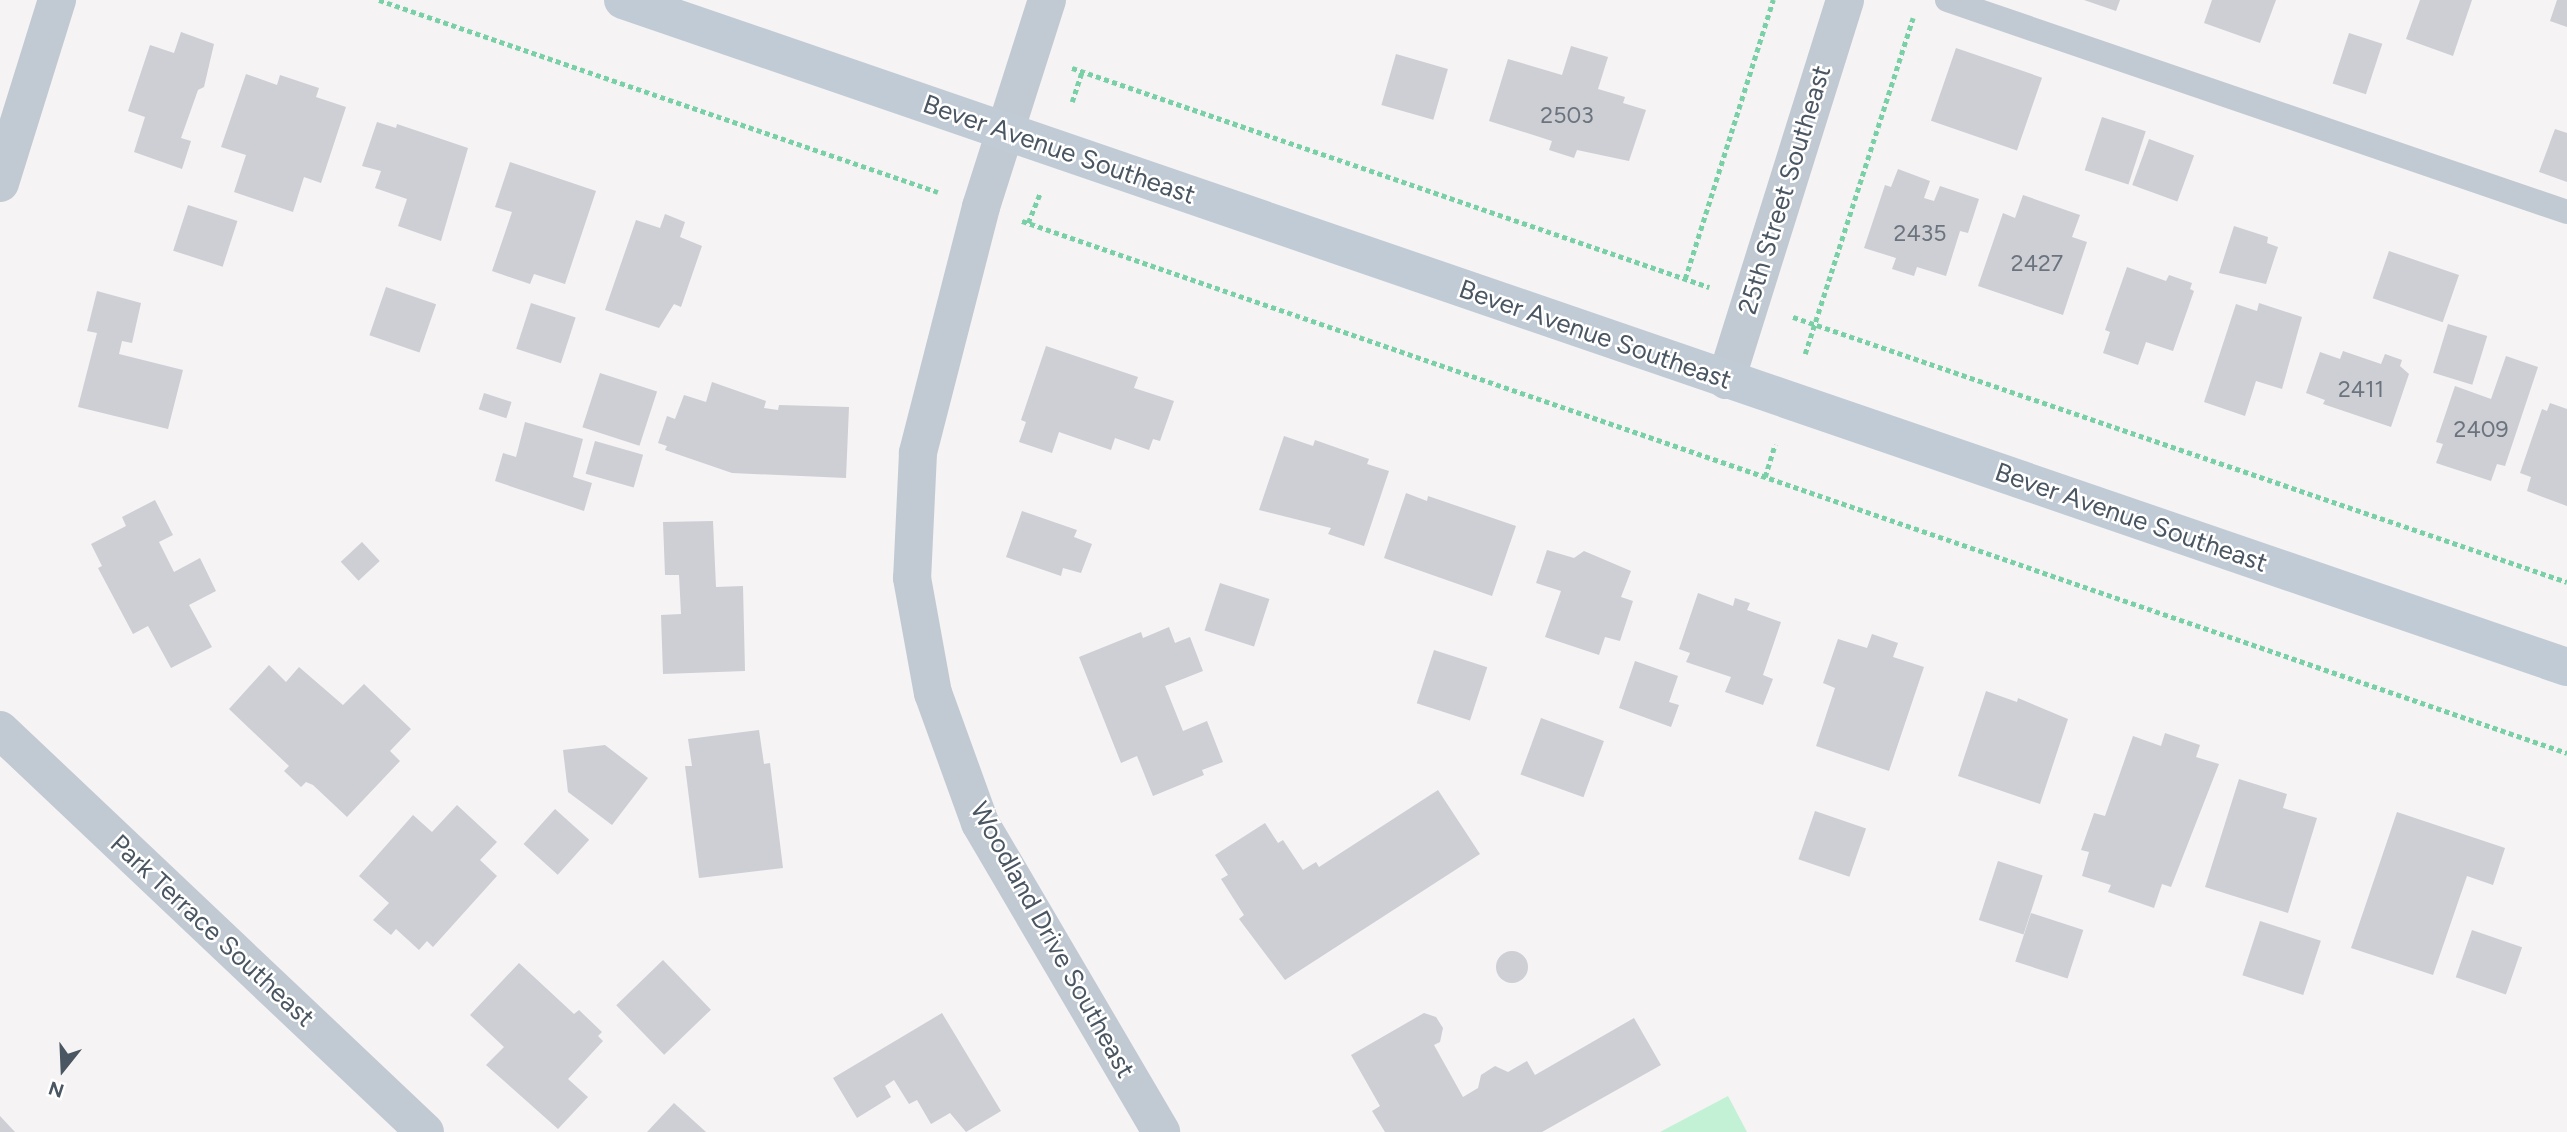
<!DOCTYPE html>
<style>
body{margin:0}
#map{position:relative;width:2567px;height:1132px;overflow:hidden;background:#f5f3f3;font-family:Figtree,sans-serif}
div>[style]{position:absolute}
.green>*{inset:0;background:#c3f1d5}
.building>*{inset:0;background:#cdcfd5;transform-origin:0 0}
.round{border-radius:50%}
.path>*{height:4.5px;margin-top:-2.25px;transform-origin:0;background:repeating-linear-gradient(90deg,#7ad0a6 0 5px,transparent 0 8.5px)}
.lane>*{height:24px;margin:-12px;padding:0 12px;transform-origin:12px;border-radius:12px;background:#c1cad2}
.street>*{height:38px;margin:-19px;padding:0 19px;transform-origin:19px;border-radius:19px;background:#c1cad2}
.secondary>*{height:38px;margin:-19px;padding:0 19px;transform-origin:19px;border-radius:19px;background:#c1cbd6}
span{translate:-50% -50%;white-space:nowrap;text-align:center;line-height:1.15;-webkit-text-stroke:5px #fff;paint-order:stroke}
.number-label{font-size:23px;color:#6b747e}
.number-label span{-webkit-text-stroke-width:0}
.street-label{font-size:26px;color:#4a5661}
.north{position:absolute;left:28px;top:1034px;width:70px;height:70px;-webkit-text-stroke:5px #fff;paint-order:stroke;rotate:198deg;font-size:19px;font-weight:700;line-height:28px;text-align:center;color:#4a5661}
.north::after{content:'';display:block;margin:auto;width:24px;height:32px;background:#4a5661;clip-path:polygon(50% 0,100% 100%,50% 72%,0 100%)}
</style>
<div id="map">
<div class="green">
<i style="clip-path:polygon(1728px 1096px,1747px 1132px,1660px 1132px)"></i>
</div>
<div class="building">
<i style="clip-path:polygon(2084px 0,2120px 0,2116px 11px)"></i>
<i style="clip-path:polygon(2212px 0,2276px 0,2260px 43px,2204px 23px)"></i>
<i style="clip-path:polygon(2420px 0,2472px 0,2453px 56px,2406px 39px)"></i>
<i style="clip-path:polygon(2557px 0,2567px 0,2567px 27px,2550px 21px)"></i>
<i style="clip-path:polygon(181px 32px,214px 44px,204px 87px,198px 90px,181px 138px,191px 141px,182px 169px,134px 152px,145px 117px,128px 111px,150px 45px,174px 53px)"></i>
<i style="left:2349px;top:33px;width:35px;height:53px;rotate:18deg"></i>
<i style="clip-path:polygon(1571px 46px,1608px 57px,1598px 89px,1625px 97px,1623px 103px,1646px 110px,1629px 161px,1577px 150px,1574px 158px,1549px 150px,1552px 141px,1489px 121px,1508px 59px,1562px 75px)"></i>
<i style="left:1956px;top:48px;width:91px;height:77px;rotate:19deg"></i>
<i style="left:1396px;top:54px;width:54px;height:53px;rotate:16deg"></i>
<i style="clip-path:polygon(246px 74px,277px 85px,280px 75px,319px 88px,316px 97px,346px 107px,321px 183px,304px 177px,293px 212px,234px 192px,246px 155px,221px 147px)"></i>
<i style="left:2102px;top:117px;width:46px;height:56px;rotate:18deg"></i>
<i style="clip-path:polygon(377px 122px,396px 128px,397px 124px,468px 148px,441px 241px,398px 226px,407px 199px,375px 188px,381px 171px,362px 166px)"></i>
<i style="clip-path:polygon(2555px 129px,2567px 133px,2567px 182px,2539px 172px)"></i>
<i style="left:2149px;top:139px;width:48px;height:49px;rotate:20deg"></i>
<i style="clip-path:polygon(510px 162px,596px 191px,565px 284px,534px 274px,530px 284px,492px 271px,512px 212px,495px 207px)"></i>
<i style="clip-path:polygon(1898px 169px,1930px 181px,1924px 198px,1934px 201px,1940px 186px,1979px 199px,1968px 233px,1960px 231px,1946px 276px,1917px 267px,1914px 276px,1892px 269px,1896px 258px,1864px 248px,1885px 185px,1891px 187px)"></i>
<i style="clip-path:polygon(2023px 195px,2080px 215px,2072px 237px,2087px 242px,2063px 315px,1978px 286px,2003px 213px,2015px 218px)"></i>
<i style="left:188px;top:205px;width:52px;height:48px;rotate:18deg"></i>
<i style="clip-path:polygon(665px 214px,685px 222px,680px 237px,702px 246px,681px 307px,674px 304px,659px 328px,605px 310px,636px 220px,660px 228px)"></i>
<i style="clip-path:polygon(2234px 226px,2268px 237px,2267px 243px,2278px 247px,2266px 284px,2219px 273px)"></i>
<i style="left:2389px;top:251px;width:74px;height:50px;rotate:19deg"></i>
<i style="clip-path:polygon(2127px 267px,2166px 281px,2169px 275px,2192px 283px,2190px 289px,2194px 291px,2173px 351px,2146px 342px,2138px 365px,2103px 353px,2110px 332px,2105px 330px)"></i>
<i style="left:386px;top:287px;width:53px;height:51px;rotate:19deg"></i>
<i style="clip-path:polygon(97px 291px,141px 303px,132px 343px,122px 341px,119px 354px,183px 370px,168px 429px,78px 407px,97px 333px,87px 331px)"></i>
<i style="left:531px;top:303px;width:47px;height:48px;rotate:18deg"></i>
<i style="clip-path:polygon(2259px 303px,2302px 317px,2282px 389px,2256px 381px,2245px 416px,2204px 402px,2236px 304px,2257px 311px)"></i>
<i style="left:2448px;top:324px;width:41px;height:51px;rotate:17deg"></i>
<i style="clip-path:polygon(1046px 346px,1138px 377px,1134px 388px,1174px 401px,1160px 441px,1153px 439px,1149px 450px,1115px 438px,1111px 450px,1059px 432px,1052px 453px,1019px 442px,1026px 422px,1021px 420px)"></i>
<i style="clip-path:polygon(2343px 351px,2381px 364px,2385px 354px,2402px 360px,2400px 366px,2409px 374px,2391px 427px,2323px 404px,2325px 400px,2306px 393px,2320px 352px,2340px 359px)"></i>
<i style="clip-path:polygon(2506px 356px,2538px 367px,2505px 466px,2497px 464px,2491px 481px,2436px 463px,2443px 444px,2436px 442px,2455px 386px,2491px 399px)"></i>
<i style="left:600px;top:373px;width:60px;height:57px;rotate:18deg"></i>
<i style="clip-path:polygon(712px 382px,766px 401px,764px 408px,778px 410px,779px 405px,849px 407px,846px 478px,732px 473px,665px 450px,667px 446px,658px 443px,667px 416px,675px 419px,684px 395px,706px 402px)"></i>
<i style="left:484px;top:393px;width:29px;height:17px;rotate:18deg"></i>
<i style="clip-path:polygon(2550px 403px,2567px 409px,2567px 506px,2527px 491px,2531px 477px,2520px 473px,2542px 409px,2547px 411px)"></i>
<i style="clip-path:polygon(525px 422px,583px 439px,573px 477px,592px 483px,584px 511px,495px 481px,503px 453px,516px 457px)"></i>
<i style="clip-path:polygon(1284px 436px,1313px 446px,1315px 440px,1369px 459px,1367px 464px,1389px 471px,1364px 546px,1328px 534px,1331px 528px,1259px 510px)"></i>
<i style="left:595px;top:441px;width:50px;height:34px;rotate:16deg"></i>
<i style="clip-path:polygon(1406px 493px,1427px 501px,1428px 496px,1516px 526px,1492px 596px,1384px 558px)"></i>
<i style="clip-path:polygon(155px 500px,173px 535px,159px 542px,174px 572px,200px 558px,216px 591px,189px 605px,212px 647px,171px 668px,148px 626px,133px 634px,98px 568px,102px 566px,91px 544px,126px 526px,122px 517px)"></i>
<i style="clip-path:polygon(1022px 511px,1077px 530px,1074px 537px,1092px 544px,1081px 573px,1063px 568px,1061px 576px,1006px 557px)"></i>
<i style="clip-path:polygon(713px 521px,716px 587px,743px 586px,745px 671px,663px 674px,661px 615px,681px 614px,679px 575px,665px 575px,663px 522px)"></i>
<i style="left:362px;top:542px;width:26px;height:29px;rotate:47deg"></i>
<i style="clip-path:polygon(1547px 550px,1574px 558px,1584px 551px,1631px 571px,1621px 597px,1633px 601px,1620px 641px,1605px 637px,1599px 655px,1545px 637px,1561px 591px,1536px 583px)"></i>
<i style="left:1220px;top:583px;width:52px;height:50px;rotate:18deg"></i>
<i style="clip-path:polygon(1698px 593px,1733px 606px,1735px 598px,1750px 603px,1747px 610px,1781px 622px,1763px 675px,1773px 679px,1763px 705px,1725px 692px,1731px 677px,1686px 662px,1690px 653px,1679px 649px)"></i>
<i style="clip-path:polygon(1169px 627px,1175px 643px,1190px 637px,1203px 671px,1165px 686px,1183px 731px,1207px 721px,1223px 762px,1202px 770px,1204px 775px,1153px 796px,1137px 756px,1121px 763px,1079px 657px,1141px 632px,1143px 638px)"></i>
<i style="clip-path:polygon(1872px 634px,1898px 643px,1893px 657px,1924px 667px,1889px 771px,1816px 746px,1835px 688px,1823px 683px,1838px 639px,1867px 648px)"></i>
<i style="left:1434px;top:650px;width:56px;height:56px;rotate:18deg"></i>
<i style="clip-path:polygon(1635px 661px,1678px 676px,1669px 702px,1679px 705px,1671px 727px,1619px 708px)"></i>
<i style="clip-path:polygon(269px 665px,286px 682px,299px 667px,343px 705px,364px 684px,411px 729px,390px 751px,400px 761px,347px 817px,313px 785px,306px 782px,301px 787px,284px 771px,289px 766px,229px 709px)"></i>
<i style="clip-path:polygon(1986px 691px,2017px 702px,2018px 698px,2068px 719px,2040px 804px,1958px 776px)"></i>
<i style="left:1541px;top:718px;width:67px;height:60px;rotate:20deg"></i>
<i style="clip-path:polygon(759px 730px,764px 764px,770px 763px,783px 868px,699px 878px,685px 766px,692px 766px,688px 739px)"></i>
<i style="clip-path:polygon(2165px 733px,2200px 745px,2196px 757px,2219px 764px,2171px 887px,2162px 884px,2154px 908px,2108px 892px,2111px 885px,2082px 876px,2089px 852px,2081px 850px,2094px 813px,2105px 816px,2133px 736px,2161px 746px)"></i>
<i style="clip-path:polygon(605px 745px,648px 778px,612px 825px,568px 792px,563px 750px)"></i>
<i style="clip-path:polygon(2239px 779px,2287px 794px,2283px 808px,2317px 818px,2288px 913px,2205px 887px)"></i>
<i style="clip-path:polygon(1438px 790px,1480px 854px,1285px 980px,1239px 919px,1244px 915px,1221px 879px,1228px 875px,1215px 855px,1265px 823px,1278px 843px,1283px 840px,1303px 870px,1316px 862px,1319px 867px)"></i>
<i style="clip-path:polygon(457px 805px,497px 842px,480px 860px,497px 876px,433px 947px,427px 941px,419px 950px,396px 929px,391px 935px,373px 920px,389px 903px,359px 876px,413px 815px,432px 832px)"></i>
<i style="left:555px;top:809px;width:46px;height:47px;rotate:42deg"></i>
<i style="left:1815px;top:811px;width:54px;height:51px;rotate:19deg"></i>
<i style="clip-path:polygon(2397px 812px,2505px 848px,2493px 885px,2467px 876px,2433px 975px,2351px 948px)"></i>
<i style="left:1998px;top:861px;width:47px;height:62px;rotate:18deg"></i>
<i style="left:2031px;top:913px;width:55px;height:51px;rotate:18deg"></i>
<i style="left:2260px;top:921px;width:64px;height:57px;rotate:18deg"></i>
<i style="left:2472px;top:930px;width:53px;height:50px;rotate:19deg"></i>
<i class="round" style="left:1496px;top:951px;width:32px;height:32px"></i>
<i style="left:663px;top:960px;width:69px;height:65px;rotate:46deg"></i>
<i style="clip-path:polygon(519px 963px,574px 1014px,579px 1010px,602px 1032px,598px 1036px,603px 1041px,568px 1079px,588px 1097px,558px 1129px,486px 1065px,504px 1047px,470px 1015px)"></i>
<i style="clip-path:polygon(942px 1013px,1001px 1111px,966px 1132px,950px 1113px,931px 1124px,917px 1100px,909px 1104px,894px 1080px,885px 1086px,891px 1097px,857px 1118px,833px 1078px)"></i>
<i style="clip-path:polygon(1424px 1013px,1436px 1017px,1443px 1028px,1440px 1042px,1434px 1045px,1463px 1097px,1478px 1088px,1481px 1075px,1495px 1066px,1508px 1072px,1527px 1061px,1535px 1075px,1634px 1018px,1661px 1065px,1542px 1132px,1385px 1132px,1372px 1111px,1380px 1106px,1351px 1055px)"></i>
<i style="clip-path:polygon(674px 1103px,706px 1132px,647px 1132px)"></i>
<i style="clip-path:polygon(0 1116px,15px 1132px,0 1132px)"></i>
</div>
<div class="path">
<i style="left:379px;top:0;width:591px;rotate:18.96deg"></i>
<i style="left:1072px;top:68px;width:674px;rotate:18.97deg"></i>
<i style="left:1072px;top:102px;width:32px;rotate:-72deg"></i>
<i style="left:1022px;top:221px;width:1634px;rotate:19deg"></i>
<i style="left:1028px;top:223px;width:31px;rotate:-68deg"></i>
<i style="left:1685px;top:279px;width:293px;rotate:-72.5deg"></i>
<i style="left:1793px;top:317px;width:818px;rotate:18.9deg"></i>
<i style="left:1805px;top:354px;width:353px;rotate:-72.2deg"></i>
<i style="left:1765px;top:477px;width:34px;rotate:-73deg"></i>
</div>
<div class="lane">
<i style="left:1947px;top:0;width:655px;rotate:18.88deg"></i>
</div>
<div class="street">
<i style="left:1047px;top:0;width:217px;rotate:107.7deg"></i>
<i style="left:981px;top:207px;width:254px;rotate:104.4deg"></i>
<i style="left:918px;top:453px;width:125px;rotate:92.7deg"></i>
<i style="left:912px;top:578px;width:117px;rotate:79.7deg"></i>
<i style="left:933px;top:693px;width:138px;rotate:70.1deg"></i>
<i style="left:980px;top:823px;width:358px;rotate:59.6deg"></i>
<i style="left:0;top:183px;width:192px;rotate:-72.7deg"></i>
<i style="left:1726px;top:380px;width:398px;rotate:-72.6deg"></i>
<i style="left:0;top:730px;width:585px;rotate:43.41deg"></i>
</div>
<div class="secondary">
<i style="left:623px;top:0;width:2055px;rotate:18.94deg"></i>
</div>
<div class="number-label">
<span style="left:1567px;top:115px">2503</span>
<span style="left:1920px;top:233px">2435</span>
<span style="left:2037px;top:263px">2427</span>
<span style="left:2361px;top:389px">2411</span>
<span style="left:2481px;top:429px">2409</span>
</div>
<div class="street-label">
<span style="left:1059px;top:150px;rotate:19deg">Bever Avenue Southeast</span>
<span style="left:1785px;top:190px;rotate:-73deg">25th Street Southeast</span>
<span style="left:1595px;top:335px;rotate:19deg">Bever Avenue Southeast</span>
<span style="left:2131px;top:518px;rotate:19deg">Bever Avenue Southeast</span>
<span style="left:212px;top:931px;rotate:43deg">Park Terrace Southeast</span>
<span style="left:1052px;top:940px;rotate:61deg">Woodland Drive Southeast</span>
</div>
<div class="north">N</div>
</div>
